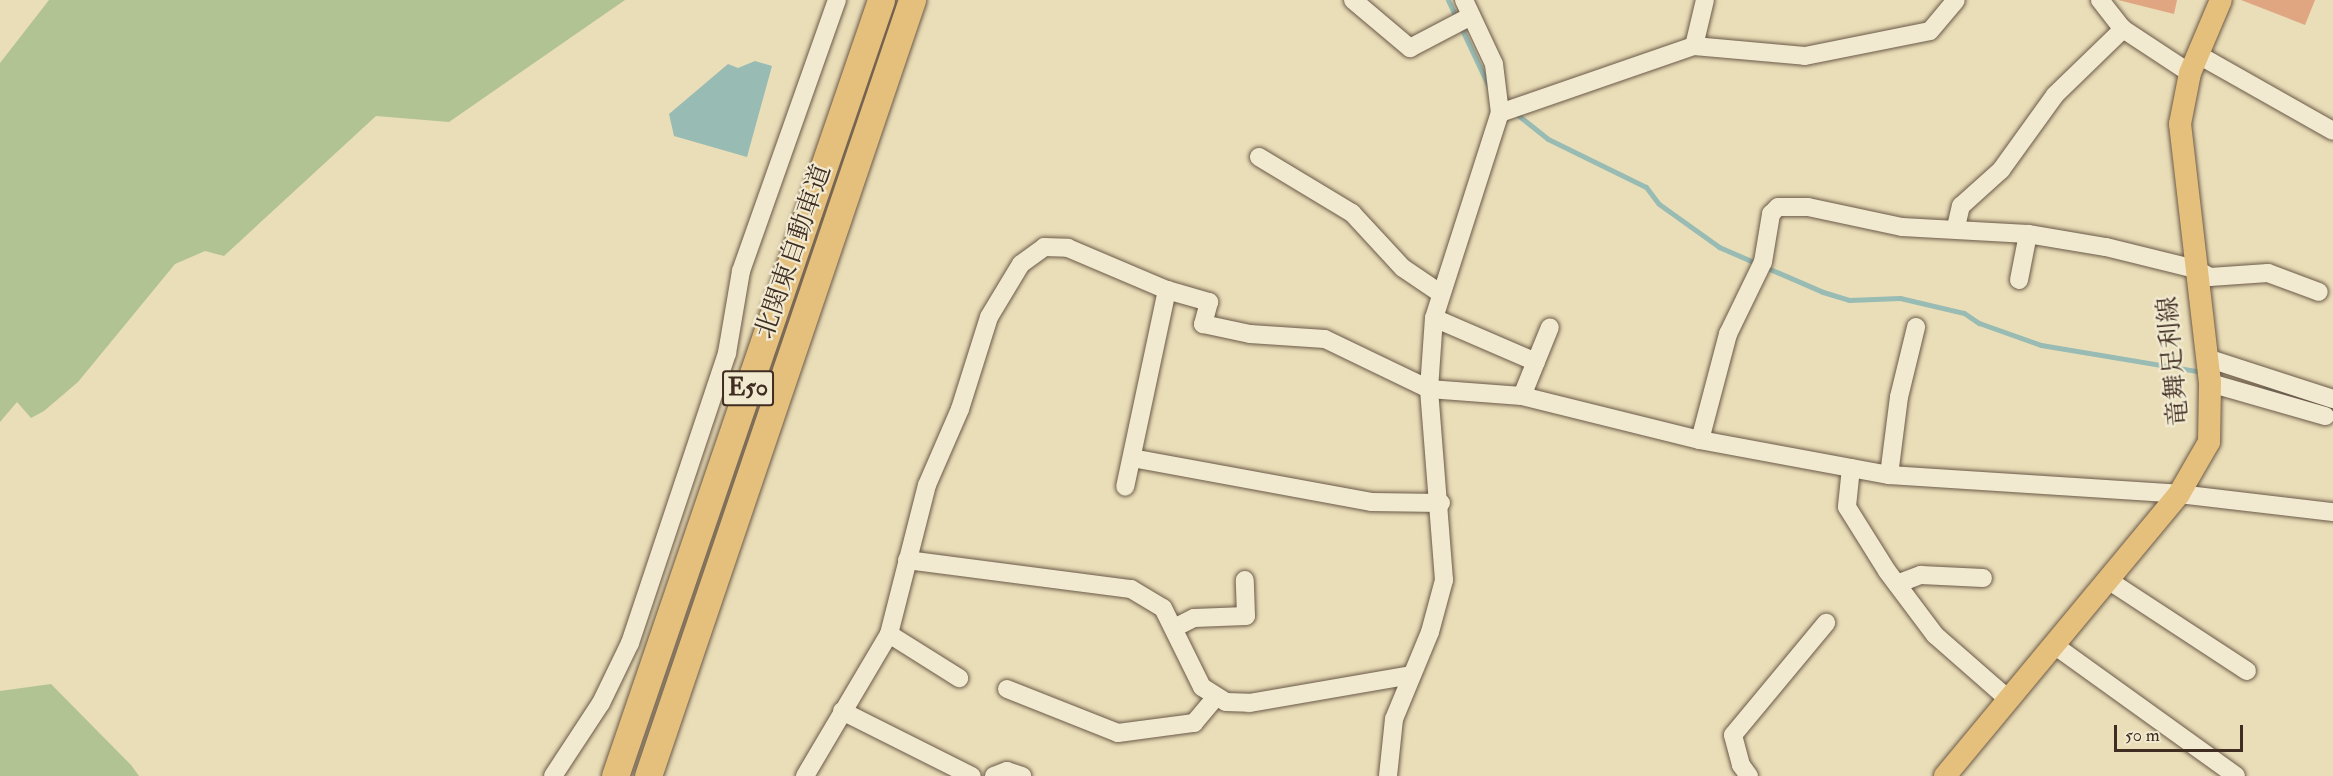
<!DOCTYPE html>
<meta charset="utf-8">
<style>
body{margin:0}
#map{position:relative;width:2333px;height:776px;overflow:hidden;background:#eadeb8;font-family:"IM FELL Double Pica","Noto Serif JP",serif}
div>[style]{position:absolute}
.green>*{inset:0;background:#b1c293}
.water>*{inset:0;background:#98bbb4}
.stream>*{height:5px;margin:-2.5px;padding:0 2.5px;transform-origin:2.5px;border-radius:2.5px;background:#98bbb4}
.building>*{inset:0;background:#dfa681}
.roads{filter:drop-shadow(0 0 2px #6a5948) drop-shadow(0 0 2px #6a5948)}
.minor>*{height:18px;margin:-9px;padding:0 9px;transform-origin:9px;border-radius:9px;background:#f1ead1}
.major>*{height:22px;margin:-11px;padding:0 11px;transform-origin:11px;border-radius:11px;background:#e5bf7c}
.highway>*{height:27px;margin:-13.5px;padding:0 13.5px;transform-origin:13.5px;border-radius:13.5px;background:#e5bf7c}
span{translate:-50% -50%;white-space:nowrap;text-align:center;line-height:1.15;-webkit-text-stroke:4.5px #f1ead1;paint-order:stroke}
.shield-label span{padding:2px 4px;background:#f1ead1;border:2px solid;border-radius:4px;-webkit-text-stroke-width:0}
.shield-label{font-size:24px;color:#3f2d22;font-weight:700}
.street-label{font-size:26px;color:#3f2d22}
.scale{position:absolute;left:2114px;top:725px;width:129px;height:27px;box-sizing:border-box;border:3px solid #3f2d22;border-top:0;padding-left:8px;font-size:18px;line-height:21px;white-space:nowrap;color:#3f2d22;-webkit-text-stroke:4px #f1ead1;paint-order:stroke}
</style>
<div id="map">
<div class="green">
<i style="clip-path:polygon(49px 0,625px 0,449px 122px,376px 116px,224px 256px,205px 251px,175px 264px,78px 382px,44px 411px,31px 418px,17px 402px,0 422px,0 63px)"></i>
<i style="clip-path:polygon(51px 684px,131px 765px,139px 776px,0 776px,0 691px)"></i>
</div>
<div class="water">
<i style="clip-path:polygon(755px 61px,772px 66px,747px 157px,674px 136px,669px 114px,728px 64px,738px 68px)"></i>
</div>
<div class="stream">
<i style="left:1448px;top:0;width:105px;rotate:64.7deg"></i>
<i style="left:1514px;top:112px;width:43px;rotate:38.5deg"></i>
<i style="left:1548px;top:139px;width:109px;rotate:26.1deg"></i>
<i style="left:1646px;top:187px;width:21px;rotate:53deg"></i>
<i style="left:1659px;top:204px;width:74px;rotate:35.6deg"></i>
<i style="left:1719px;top:247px;width:113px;rotate:23.4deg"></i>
<i style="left:1823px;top:292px;width:27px;rotate:17deg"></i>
<i style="left:1849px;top:300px;width:51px;rotate:-2.2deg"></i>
<i style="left:1900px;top:298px;width:66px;rotate:13.2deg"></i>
<i style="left:1964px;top:313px;width:18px;rotate:34deg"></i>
<i style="left:1979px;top:323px;width:66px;rotate:19.5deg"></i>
<i style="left:2041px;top:345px;width:163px;rotate:9.5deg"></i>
<i style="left:2266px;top:387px;width:71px;rotate:18.2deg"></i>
</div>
<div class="building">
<i style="clip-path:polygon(2118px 0,2177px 0,2174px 14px)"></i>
<i style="clip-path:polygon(2241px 0,2315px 0,2305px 25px)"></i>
</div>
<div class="roads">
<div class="minor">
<i style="left:1353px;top:0;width:75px;rotate:40.1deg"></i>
<i style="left:1410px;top:48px;width:69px;rotate:-27.7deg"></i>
<i style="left:2100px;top:0;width:37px;rotate:52deg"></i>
<i style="left:2123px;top:29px;width:80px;rotate:33.3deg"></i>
<i style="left:1694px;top:46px;width:47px;rotate:-76.6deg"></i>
<i style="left:2197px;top:54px;width:156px;rotate:29.5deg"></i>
<i style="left:1500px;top:113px;width:205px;rotate:-19.1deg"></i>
<i style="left:1694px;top:46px;width:111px;rotate:5.1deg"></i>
<i style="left:1805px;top:56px;width:127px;rotate:-11.3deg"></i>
<i style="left:1930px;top:31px;width:40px;rotate:-50deg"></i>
<i style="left:1259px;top:157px;width:109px;rotate:31.1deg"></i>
<i style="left:1352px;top:213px;width:75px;rotate:47.2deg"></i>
<i style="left:1403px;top:268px;width:45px;rotate:34deg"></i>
<i style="left:1956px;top:227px;width:22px;rotate:-77deg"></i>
<i style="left:1961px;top:206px;width:54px;rotate:-42deg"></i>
<i style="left:2001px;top:170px;width:92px;rotate:-54.2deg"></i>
<i style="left:2055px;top:95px;width:95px;rotate:-44.1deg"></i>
<i style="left:2019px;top:280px;width:47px;rotate:-78.9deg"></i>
<i style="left:1167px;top:290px;width:44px;rotate:15.9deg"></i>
<i style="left:1209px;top:302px;width:23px;rotate:105deg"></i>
<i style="left:1203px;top:324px;width:48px;rotate:12deg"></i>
<i style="left:1250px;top:334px;width:75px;rotate:3.8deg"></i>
<i style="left:1325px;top:339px;width:115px;rotate:25.7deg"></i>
<i style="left:1429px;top:389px;width:93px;rotate:4.3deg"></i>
<i style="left:1522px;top:396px;width:183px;rotate:13.9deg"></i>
<i style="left:1700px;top:440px;width:192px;rotate:10.5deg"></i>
<i style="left:1889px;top:475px;width:291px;rotate:3.7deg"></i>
<i style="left:2179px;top:494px;width:155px;rotate:6.7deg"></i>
<i style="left:1434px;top:318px;width:111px;rotate:23.3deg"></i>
<i style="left:2207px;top:358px;width:133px;rotate:18deg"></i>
<i style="left:2210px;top:383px;width:120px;rotate:16deg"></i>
<i style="left:1522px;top:396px;width:74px;rotate:-67.9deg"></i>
<i style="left:1700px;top:440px;width:110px;rotate:-75.2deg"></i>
<i style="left:1728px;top:334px;width:80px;rotate:-64.1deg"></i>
<i style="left:1763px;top:262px;width:49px;rotate:-80.5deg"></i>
<i style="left:1771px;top:214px;width:10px;rotate:-45deg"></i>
<i style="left:1778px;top:207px;width:30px"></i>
<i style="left:1808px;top:207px;width:96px;rotate:12deg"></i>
<i style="left:1902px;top:227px;width:126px;rotate:3.2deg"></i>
<i style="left:2028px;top:234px;width:79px;rotate:9.5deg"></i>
<i style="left:2106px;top:247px;width:92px;rotate:13.9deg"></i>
<i style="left:2195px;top:269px;width:17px;rotate:28deg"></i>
<i style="left:2210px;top:277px;width:58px;rotate:-3.9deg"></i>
<i style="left:2268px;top:273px;width:54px;rotate:20.4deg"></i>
<i style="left:1132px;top:458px;width:243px;rotate:10.4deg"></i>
<i style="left:1371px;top:502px;width:70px;rotate:0.8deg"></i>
<i style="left:1851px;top:468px;width:39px;rotate:96deg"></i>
<i style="left:1847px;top:507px;width:75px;rotate:58deg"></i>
<i style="left:1887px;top:571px;width:80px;rotate:53.1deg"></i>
<i style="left:1935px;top:635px;width:97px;rotate:41.2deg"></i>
<i style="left:1889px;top:475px;width:79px;rotate:-82.7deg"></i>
<i style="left:1899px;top:397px;width:72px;rotate:-76.3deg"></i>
<i style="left:907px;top:560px;width:226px;rotate:7.4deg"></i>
<i style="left:1131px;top:589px;width:37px;rotate:31deg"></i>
<i style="left:1163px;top:608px;width:88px;rotate:63.7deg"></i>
<i style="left:1202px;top:687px;width:28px;rotate:32deg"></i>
<i style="left:1226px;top:702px;width:23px;rotate:2deg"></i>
<i style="left:1249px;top:703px;width:164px;rotate:-9.8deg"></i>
<i style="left:2108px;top:580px;width:166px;rotate:33.2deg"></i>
<i style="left:1897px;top:584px;width:26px;rotate:-21deg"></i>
<i style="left:1921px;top:575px;width:62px;rotate:2.8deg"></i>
<i style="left:1176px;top:627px;width:20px;rotate:-27deg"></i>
<i style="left:1194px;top:618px;width:52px;rotate:-2.2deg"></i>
<i style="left:1246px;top:616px;width:36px;rotate:-92deg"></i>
<i style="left:889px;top:634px;width:83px;rotate:32.2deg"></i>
<i style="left:2054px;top:645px;width:224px;rotate:35.7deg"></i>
<i style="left:1007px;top:689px;width:119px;rotate:21.6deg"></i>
<i style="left:1118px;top:733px;width:77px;rotate:-7.5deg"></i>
<i style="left:1194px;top:723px;width:34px;rotate:-50deg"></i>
<i style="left:842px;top:711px;width:145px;rotate:26.6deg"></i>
<i style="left:553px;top:776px;width:87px;rotate:-56.7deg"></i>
<i style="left:601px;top:703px;width:67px;rotate:-64.2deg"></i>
<i style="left:630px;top:643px;width:306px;rotate:-71.5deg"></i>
<i style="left:727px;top:353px;width:83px;rotate:-80.3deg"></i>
<i style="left:741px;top:271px;width:288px;rotate:-70.5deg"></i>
<i style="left:805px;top:776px;width:165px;rotate:-59.4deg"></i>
<i style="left:889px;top:634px;width:154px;rotate:-75.7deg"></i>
<i style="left:927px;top:485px;width:83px;rotate:-66.5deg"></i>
<i style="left:960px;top:409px;width:96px;rotate:-72.5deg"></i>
<i style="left:989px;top:317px;width:62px;rotate:-58.9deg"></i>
<i style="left:1021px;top:264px;width:29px;rotate:-36deg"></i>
<i style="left:1044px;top:247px;width:24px;rotate:2deg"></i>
<i style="left:1068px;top:248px;width:108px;rotate:23deg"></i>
<i style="left:1167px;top:290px;width:201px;rotate:102deg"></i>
<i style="left:994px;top:776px;width:14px;rotate:-21deg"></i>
<i style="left:1007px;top:771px;width:16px;rotate:18deg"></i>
<i style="left:1388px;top:776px;width:57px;rotate:-84deg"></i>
<i style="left:1394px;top:719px;width:94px;rotate:-67.5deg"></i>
<i style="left:1430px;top:632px;width:54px;rotate:-74.9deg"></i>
<i style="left:1444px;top:580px;width:192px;rotate:-94.5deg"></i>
<i style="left:1429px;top:389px;width:71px;rotate:-86deg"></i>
<i style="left:1434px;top:318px;width:215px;rotate:-72.2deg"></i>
<i style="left:1500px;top:113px;width:49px;rotate:-97deg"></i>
<i style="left:1494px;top:64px;width:71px;rotate:-115.1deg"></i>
<i style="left:1749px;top:776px;width:14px;rotate:-126deg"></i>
<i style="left:1741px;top:765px;width:31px;rotate:-105deg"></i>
<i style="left:1733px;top:735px;width:146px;rotate:-50.3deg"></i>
</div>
<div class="major">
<i style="left:1945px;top:776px;width:366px;rotate:-50.3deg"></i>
<i style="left:2179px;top:494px;width:60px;rotate:-60deg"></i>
<i style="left:2209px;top:442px;width:59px;rotate:-89deg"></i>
<i style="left:2210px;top:383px;width:261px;rotate:-96.6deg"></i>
<i style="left:2180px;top:124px;width:52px;rotate:-78.9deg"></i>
<i style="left:2190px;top:73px;width:79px;rotate:-67deg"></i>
</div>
<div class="highway">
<i style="left:615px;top:776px;width:820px;rotate:-71.08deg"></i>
<i style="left:648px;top:776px;width:820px;rotate:-71.21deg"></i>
</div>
</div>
<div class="shield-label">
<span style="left:748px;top:388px">E50</span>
</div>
<div class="street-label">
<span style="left:794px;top:252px;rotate:-71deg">北関東自動車道</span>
<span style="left:2174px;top:361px;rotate:-95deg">竜舞足利線</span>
</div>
<div class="scale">50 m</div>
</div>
